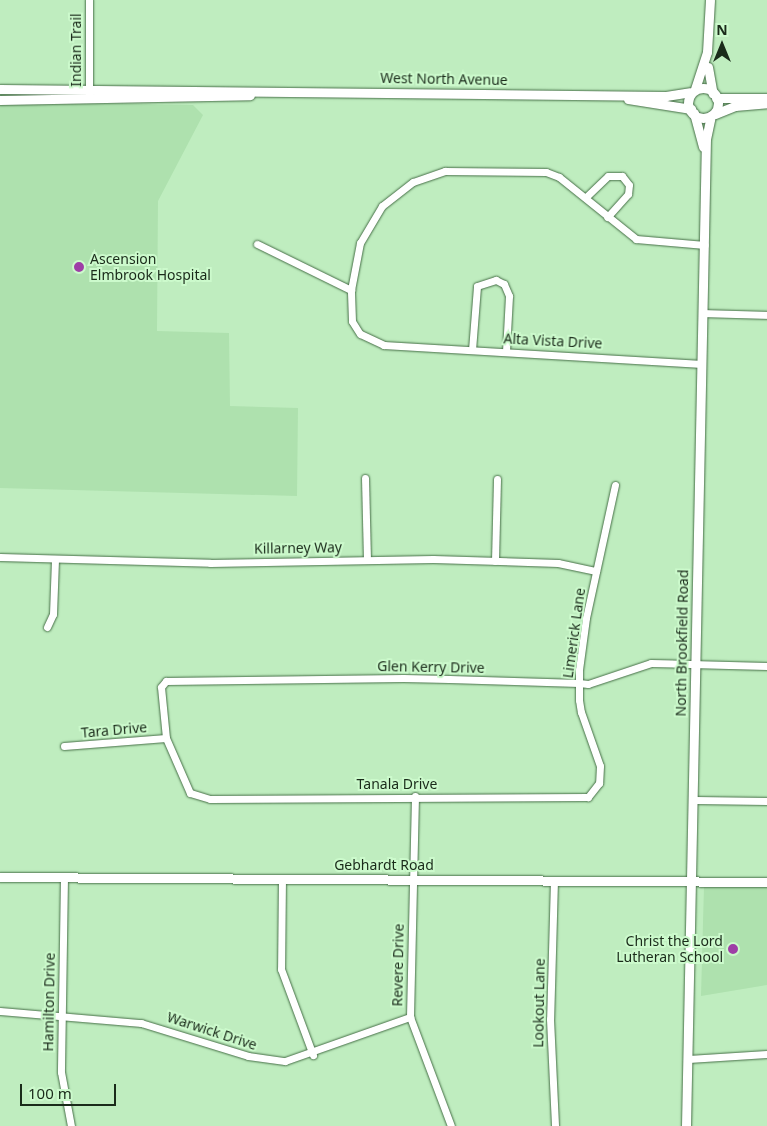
<!DOCTYPE html>
<style>
body{margin:0}
#map{position:relative;width:767px;height:1126px;overflow:hidden;background:#bfedbf;font-family:"Noto Sans",sans-serif}
div>[style]{position:absolute}
.built>*{inset:0;background:#aee1ae}
.roads{filter:drop-shadow(0 0 1px #466f47) drop-shadow(0 0 1px #466f47)}
.minor>*{height:7px;margin:-3.5px;padding:0 3.5px;transform-origin:3.5px;border-radius:3.5px;background:#fff}
.tertiary>*{height:9px;margin:-4.5px;padding:0 4.5px;transform-origin:4.5px;border-radius:4.5px;background:#fff}
.secondary>*{height:9px;margin:-4.5px;padding:0 4.5px;transform-origin:4.5px;border-radius:4.5px;background:#fff}
.secondary>.ring{margin:-4.5px;padding:0;box-sizing:content-box;background:none;border:9px solid #fff;border-radius:50%}
.dots>*{width:14px;height:14px;translate:-50% -50%;box-sizing:border-box;border:2px solid #ccfacc;border-radius:50%}
span{translate:-50% -50%;white-space:nowrap;text-align:center;line-height:1.15;-webkit-text-stroke:4px #ccfacc;paint-order:stroke}
.street-label{font-size:14px;color:#1a2b1a}
.poi-label{font-size:14px;color:#1a2b1a}
.left{translate:0 -50%;text-align:left}
.right{translate:-100% -50%;text-align:right}
.north{position:absolute;left:697px;top:20px;width:50px;height:50px;-webkit-text-stroke:4px #ccfacc;paint-order:stroke;rotate:0deg;font-size:14px;font-weight:700;line-height:20px;text-align:center;color:#1a2b1a}
.north::after{content:'';display:block;margin:auto;width:18px;height:22px;background:#1a2b1a;clip-path:polygon(50% 0,100% 100%,50% 72%,0 100%)}
.scale{position:absolute;left:20px;top:1084px;width:96px;height:22px;box-sizing:border-box;border:2px solid #1a2b1a;border-top:0;padding-left:6px;font-size:15px;line-height:18px;white-space:nowrap;color:#1a2b1a;-webkit-text-stroke:4px #ccfacc;paint-order:stroke}
</style>
<div id="map">
<div class="built">
<i style="clip-path:polygon(0 102px,193px 105px,203px 115px,158px 201px,157px 331px,229px 333px,230px 406px,298px 408px,297px 496px,0 488px)"></i>
<i style="clip-path:polygon(704px 886px,767px 886px,767px 985px,701px 996px)"></i>
</div>
<div class="roads">
<div class="minor">
<i style="left:89px;top:0;width:95px;rotate:90deg"></i>
<i style="left:586px;top:197px;width:30px;rotate:-44deg"></i>
<i style="left:608px;top:176px;width:14px"></i>
<i style="left:622px;top:176px;width:11px;rotate:52deg"></i>
<i style="left:629px;top:185px;width:9px;rotate:96deg"></i>
<i style="left:628px;top:194px;width:31px;rotate:132deg"></i>
<i style="left:257px;top:244px;width:105px;rotate:26.1deg"></i>
<i style="left:704px;top:313px;width:63px;rotate:1.8deg"></i>
<i style="left:472px;top:350px;width:64px;rotate:-85.5deg"></i>
<i style="left:477px;top:286px;width:20px;rotate:-18deg"></i>
<i style="left:496px;top:280px;width:9px;rotate:27deg"></i>
<i style="left:504px;top:284px;width:13px;rotate:67deg"></i>
<i style="left:509px;top:296px;width:55px;rotate:93.1deg"></i>
<i style="left:702px;top:364px;width:319px;rotate:-176.6deg"></i>
<i style="left:384px;top:345px;width:26px;rotate:-155deg"></i>
<i style="left:360px;top:334px;width:15px;rotate:-122deg"></i>
<i style="left:352px;top:321px;width:31px;rotate:-92deg"></i>
<i style="left:351px;top:290px;width:48px;rotate:-79.2deg"></i>
<i style="left:360px;top:243px;width:43px;rotate:-59.3deg"></i>
<i style="left:382px;top:206px;width:39px;rotate:-38deg"></i>
<i style="left:413px;top:182px;width:34px;rotate:-19deg"></i>
<i style="left:445px;top:171px;width:101px;rotate:0.6deg"></i>
<i style="left:546px;top:172px;width:14px;rotate:21deg"></i>
<i style="left:559px;top:177px;width:99px;rotate:38.8deg"></i>
<i style="left:636px;top:239px;width:69px;rotate:5deg"></i>
<i style="left:365px;top:478px;width:81px;rotate:88.6deg"></i>
<i style="left:615px;top:485px;width:136px;rotate:102.3deg"></i>
<i style="left:586px;top:618px;width:52px;rotate:97.7deg"></i>
<i style="left:579px;top:670px;width:30px;rotate:90deg"></i>
<i style="left:579px;top:700px;width:12px;rotate:81deg"></i>
<i style="left:581px;top:712px;width:57px;rotate:70.6deg"></i>
<i style="left:600px;top:766px;width:17px;rotate:93deg"></i>
<i style="left:599px;top:783px;width:18px;rotate:128deg"></i>
<i style="left:588px;top:797px;width:378px;rotate:179.7deg"></i>
<i style="left:210px;top:799px;width:21px;rotate:-163deg"></i>
<i style="left:190px;top:793px;width:60px;rotate:-113.6deg"></i>
<i style="left:166px;top:738px;width:51px;rotate:-95.6deg"></i>
<i style="left:161px;top:687px;width:8px;rotate:-50deg"></i>
<i style="left:166px;top:681px;width:237px;rotate:-0.7deg"></i>
<i style="left:403px;top:678px;width:46px;rotate:1.2deg"></i>
<i style="left:449px;top:679px;width:130px;rotate:1.8deg"></i>
<i style="left:579px;top:683px;width:9px;rotate:6deg"></i>
<i style="left:588px;top:684px;width:66px;rotate:-18.4deg"></i>
<i style="left:651px;top:663px;width:116px;rotate:1.5deg"></i>
<i style="left:0;top:557px;width:210px;rotate:1.6deg"></i>
<i style="left:210px;top:563px;width:223px;rotate:-1deg"></i>
<i style="left:433px;top:559px;width:125px;rotate:1.8deg"></i>
<i style="left:558px;top:563px;width:39px;rotate:12deg"></i>
<i style="left:495px;top:561px;width:82px;rotate:-88.6deg"></i>
<i style="left:47px;top:627px;width:14px;rotate:-65deg"></i>
<i style="left:53px;top:614px;width:55px;rotate:-87.9deg"></i>
<i style="left:64px;top:746px;width:102px;rotate:-4.5deg"></i>
<i style="left:415px;top:796px;width:221px;rotate:91.3deg"></i>
<i style="left:410px;top:1017px;width:116px;rotate:69.4deg"></i>
<i style="left:693px;top:800px;width:74px;rotate:0.8deg"></i>
<i style="left:64px;top:877px;width:195px;rotate:90.9deg"></i>
<i style="left:61px;top:1072px;width:55px;rotate:79.5deg"></i>
<i style="left:282px;top:878px;width:91px;rotate:90.6deg"></i>
<i style="left:281px;top:969px;width:92px;rotate:69.6deg"></i>
<i style="left:554px;top:880px;width:139px;rotate:91.6deg"></i>
<i style="left:550px;top:1019px;width:107px;rotate:87.3deg"></i>
<i style="left:0;top:1011px;width:142px;rotate:4.9deg"></i>
<i style="left:141px;top:1023px;width:112px;rotate:17.1deg"></i>
<i style="left:248px;top:1056px;width:37px;rotate:8deg"></i>
<i style="left:285px;top:1061px;width:133px;rotate:-19.4deg"></i>
<i style="left:688px;top:1059px;width:79px;rotate:-3.6deg"></i>
</div>
<div class="tertiary">
<i style="left:708px;top:67px;width:27px;rotate:80deg"></i>
<i style="left:695px;top:89px;width:39px;rotate:-72deg"></i>
<i style="left:707px;top:52px;width:52px;rotate:-86.7deg"></i>
<i style="left:694px;top:113px;width:35px;rotate:75deg"></i>
<i style="left:0;top:877px;width:767px;rotate:0.37deg"></i>
<i style="left:686px;top:1126px;width:987px;rotate:-88.84deg"></i>
<i style="left:706px;top:139px;width:24px;rotate:-78deg"></i>
</div>
<div class="secondary">
<i class="ring" style="left:688px;top:88px;width:21px;height:21px"></i>
<i style="left:0;top:89px;width:666px;rotate:0.6deg"></i>
<i style="left:666px;top:96px;width:24px;rotate:-9deg"></i>
<i style="left:716px;top:98px;width:51px"></i>
<i style="left:628px;top:99px;width:64px;rotate:9deg"></i>
<i style="left:0;top:100px;width:250px;rotate:-1.1deg"></i>
<i style="left:715px;top:114px;width:22px;rotate:-22deg"></i>
<i style="left:735px;top:106px;width:32px;rotate:-5deg"></i>
</div>
</div>
<div class="dots">
<i style="left:79px;top:267px;background:#9e3ea6"></i>
<i style="left:733px;top:949px;background:#9e3ea6"></i>
</div>
<div class="street-label">
<span style="left:76px;top:50px;rotate:-90deg">Indian Trail</span>
<span style="left:444px;top:79px;rotate:1deg">West North Avenue</span>
<span style="left:553px;top:341px;rotate:3deg">Alta Vista Drive</span>
<span style="left:298px;top:548px;rotate:-1deg">Killarney Way</span>
<span style="left:574px;top:633px;rotate:-82deg">Limerick Lane</span>
<span style="left:682px;top:643px;rotate:-89deg">North Brookfield Road</span>
<span style="left:431px;top:667px;rotate:1deg">Glen Kerry Drive</span>
<span style="left:114px;top:730px;rotate:-5deg">Tara Drive</span>
<span style="left:397px;top:784px">Tanala Drive</span>
<span style="left:384px;top:865px">Gebhardt Road</span>
<span style="left:398px;top:965px;rotate:-89deg">Revere Drive</span>
<span style="left:49px;top:1002px;rotate:-89deg">Hamilton Drive</span>
<span style="left:539px;top:1003px;rotate:-89deg">Lookout Lane</span>
<span style="left:212px;top:1031px;rotate:18deg">Warwick Drive</span>
</div>
<div class="poi-label">
<span class="left" style="left:90px;top:267px">Ascension<br>Elmbrook Hospital</span>
<span class="right" style="left:723px;top:949px">Christ the Lord<br>Lutheran School</span>
</div>
<div class="north">N</div>
<div class="scale">100 m</div>
</div>
